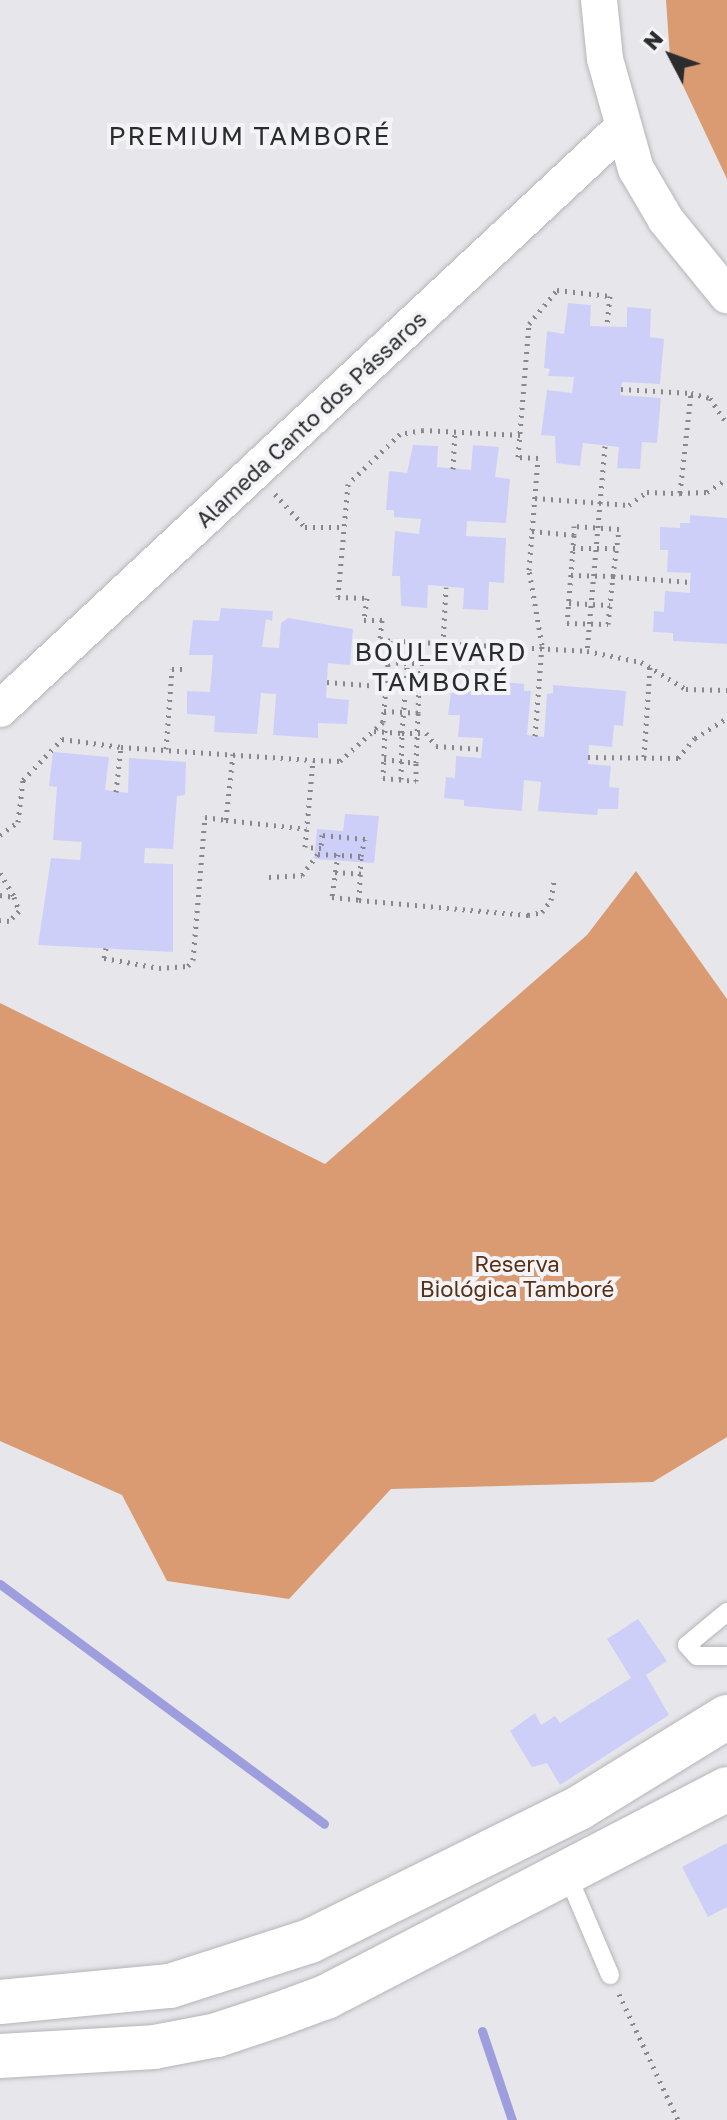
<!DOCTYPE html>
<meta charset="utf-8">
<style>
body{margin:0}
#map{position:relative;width:727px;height:2120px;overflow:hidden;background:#e7e7eb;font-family:"Golos Text",sans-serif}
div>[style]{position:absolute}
.forest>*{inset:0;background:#da9b72}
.stream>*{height:9px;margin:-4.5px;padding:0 4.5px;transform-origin:4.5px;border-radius:4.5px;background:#9e9edf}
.building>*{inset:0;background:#cecff8}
.path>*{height:5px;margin-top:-2.5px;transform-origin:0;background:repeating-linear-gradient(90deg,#88888b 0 2px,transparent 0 8px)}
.roads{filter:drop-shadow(0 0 2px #b5b5b9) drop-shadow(0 0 2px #b5b5b9)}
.service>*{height:18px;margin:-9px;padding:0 9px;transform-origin:9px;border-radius:9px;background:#fff}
.minor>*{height:36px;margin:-18px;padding:0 18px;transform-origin:18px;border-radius:18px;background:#fff}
.secondary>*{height:44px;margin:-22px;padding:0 22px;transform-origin:22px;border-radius:22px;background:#fff}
span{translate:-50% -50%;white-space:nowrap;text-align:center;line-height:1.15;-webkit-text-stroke:8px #f4f4f8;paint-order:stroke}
.street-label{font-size:22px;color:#2b2c2d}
.park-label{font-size:22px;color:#593012}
.quarter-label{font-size:26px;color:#2b2c2d;letter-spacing:2px}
.north{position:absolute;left:631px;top:16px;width:80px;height:80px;-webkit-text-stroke:6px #f4f4f8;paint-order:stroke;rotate:311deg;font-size:22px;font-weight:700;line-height:32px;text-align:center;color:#2b2c2d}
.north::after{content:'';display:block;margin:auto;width:28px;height:36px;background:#2b2c2d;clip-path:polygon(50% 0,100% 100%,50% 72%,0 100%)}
</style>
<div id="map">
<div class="forest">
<i style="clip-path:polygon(666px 0,727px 0,727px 179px,670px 58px)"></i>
<i style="clip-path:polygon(636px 871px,727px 999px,727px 1437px,653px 1482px,391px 1489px,289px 1599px,167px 1581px,122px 1495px,0 1441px,0 1003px,325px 1164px,587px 935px)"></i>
</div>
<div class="stream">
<i style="left:0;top:1584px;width:403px;rotate:36.5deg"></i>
<i style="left:482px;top:2031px;width:94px;rotate:71.4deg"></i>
</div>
<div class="building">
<i style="clip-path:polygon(568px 303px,591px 305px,590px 326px,627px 327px,627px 307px,651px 309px,650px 337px,664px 339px,660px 384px,622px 382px,620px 395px,661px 398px,657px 443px,642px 442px,640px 469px,617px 468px,619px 447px,583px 443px,580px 466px,556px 463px,555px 436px,541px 435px,547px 390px,572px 393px,574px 377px,548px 376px,550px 369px,544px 368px,547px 331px,564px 334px)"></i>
<i style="clip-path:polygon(413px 445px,438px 446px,437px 467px,471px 470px,473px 445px,499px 447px,495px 477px,510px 479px,506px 523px,467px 521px,466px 536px,506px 538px,504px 583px,489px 582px,488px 610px,463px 609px,464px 588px,428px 585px,427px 608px,401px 606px,400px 576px,392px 576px,395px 531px,419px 534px,421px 519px,394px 517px,394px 510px,386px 510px,389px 471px,407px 473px)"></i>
<i style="clip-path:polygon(690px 515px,727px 518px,727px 644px,673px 641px,673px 633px,653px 632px,654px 611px,664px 612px,665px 591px,690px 593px,690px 582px,691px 573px,667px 572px,668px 550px,660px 550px,660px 527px,680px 528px,680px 523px,690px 523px)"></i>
<i style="clip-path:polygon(221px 608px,273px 611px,272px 621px,266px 619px,262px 647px,279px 648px,281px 623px,288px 618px,353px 629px,350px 665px,328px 663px,326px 698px,349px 700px,347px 724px,318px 723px,318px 738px,273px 735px,276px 694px,261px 693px,257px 734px,214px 732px,215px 716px,187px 714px,187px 691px,210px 692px,213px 655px,189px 655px,193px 620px,219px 621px)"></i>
<i style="clip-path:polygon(481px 680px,524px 684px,524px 691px,531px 691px,527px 735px,544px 737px,547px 694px,553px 693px,553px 685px,626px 691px,623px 726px,614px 725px,612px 747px,589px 745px,588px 764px,611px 766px,609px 787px,619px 788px,618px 809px,598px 809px,597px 815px,538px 811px,541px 782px,524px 780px,522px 811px,464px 806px,464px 800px,444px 798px,446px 777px,455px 778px,456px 756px,481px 758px,483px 738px,458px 737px,460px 715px,448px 715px,451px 693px,480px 690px)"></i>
<i style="clip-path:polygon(53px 752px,109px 757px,105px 790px,128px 793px,129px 758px,186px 762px,185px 795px,177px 796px,173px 849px,145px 848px,144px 863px,173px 864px,173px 952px,38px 945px,51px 858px,80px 860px,82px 842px,53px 840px,57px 787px,49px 786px)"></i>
<i style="clip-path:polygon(345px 814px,379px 816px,374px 863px,314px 859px,317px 829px,343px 831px)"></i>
<i style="clip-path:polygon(638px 1619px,667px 1661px,646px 1675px,669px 1715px,560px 1785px,547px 1763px,532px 1767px,510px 1731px,535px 1713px,541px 1725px,555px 1716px,560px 1723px,631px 1678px,607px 1639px)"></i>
<i style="clip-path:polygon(727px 1843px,727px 1907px,708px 1917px,682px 1867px)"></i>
</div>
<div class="path">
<i style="left:621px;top:389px;width:70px;rotate:3.3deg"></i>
<i style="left:520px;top:435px;width:97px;rotate:-177deg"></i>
<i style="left:423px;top:430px;width:23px;rotate:170deg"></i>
<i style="left:400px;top:434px;width:72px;rotate:136.1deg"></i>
<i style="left:348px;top:484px;width:113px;rotate:95.1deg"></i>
<i style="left:338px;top:597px;width:29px;rotate:2deg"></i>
<i style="left:367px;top:598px;width:22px;rotate:98deg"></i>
<i style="left:364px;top:620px;width:18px"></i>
<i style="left:382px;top:620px;width:20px;rotate:96deg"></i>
<i style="left:380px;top:640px;width:207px;rotate:3deg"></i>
<i style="left:605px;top:446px;width:206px;rotate:95deg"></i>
<i style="left:587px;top:651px;width:55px;rotate:11.5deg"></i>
<i style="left:641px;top:662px;width:52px;rotate:31deg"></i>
<i style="left:686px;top:689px;width:41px;rotate:1.4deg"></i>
<i style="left:453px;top:469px;width:38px;rotate:-87deg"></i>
<i style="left:680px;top:493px;width:27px;rotate:-2deg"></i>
<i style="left:707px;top:492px;width:24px;rotate:-33deg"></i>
<i style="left:275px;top:494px;width:45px;rotate:47.7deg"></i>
<i style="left:305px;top:527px;width:40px"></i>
<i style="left:535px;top:498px;width:94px;rotate:4.3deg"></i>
<i style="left:629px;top:505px;width:22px;rotate:-36deg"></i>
<i style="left:647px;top:492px;width:33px;rotate:2deg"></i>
<i style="left:680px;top:493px;width:101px;rotate:-83.7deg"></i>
<i style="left:691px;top:393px;width:20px;rotate:15deg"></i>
<i style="left:710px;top:398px;width:31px;rotate:57deg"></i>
<i style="left:532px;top:531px;width:42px;rotate:5.4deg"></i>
<i style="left:574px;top:535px;width:88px;rotate:94.5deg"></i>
<i style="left:567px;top:623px;width:41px;rotate:1.4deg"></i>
<i style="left:608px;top:624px;width:48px;rotate:-84.1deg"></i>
<i style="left:613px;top:576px;width:77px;rotate:4.5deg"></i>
<i style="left:573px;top:548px;width:44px"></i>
<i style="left:571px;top:575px;width:42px;rotate:1.4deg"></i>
<i style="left:613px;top:576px;width:47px;rotate:-82.7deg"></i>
<i style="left:619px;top:529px;width:45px;rotate:-176.2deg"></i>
<i style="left:574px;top:526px;width:9px;rotate:90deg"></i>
<i style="left:569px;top:603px;width:41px;rotate:2.8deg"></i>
<i style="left:443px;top:644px;width:57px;rotate:-87deg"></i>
<i style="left:388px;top:663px;width:34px"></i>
<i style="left:327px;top:682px;width:92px;rotate:4.4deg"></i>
<i style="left:419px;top:689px;width:46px;rotate:-85deg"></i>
<i style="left:384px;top:711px;width:34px;rotate:3deg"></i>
<i style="left:418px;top:713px;width:24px;rotate:-88deg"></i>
<i style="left:385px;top:730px;width:48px;rotate:92.4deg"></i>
<i style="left:383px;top:778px;width:33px;rotate:5deg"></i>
<i style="left:416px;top:781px;width:18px;rotate:-90deg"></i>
<i style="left:374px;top:731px;width:28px;rotate:4deg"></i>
<i style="left:402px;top:733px;width:91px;rotate:-85.6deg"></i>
<i style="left:535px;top:736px;width:91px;rotate:-85.6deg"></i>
<i style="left:542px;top:645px;width:76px;rotate:-99.8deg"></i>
<i style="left:529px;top:570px;width:112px;rotate:-85.4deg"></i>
<i style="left:538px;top:458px;width:20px;rotate:-177deg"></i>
<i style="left:518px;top:457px;width:133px;rotate:-85.3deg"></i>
<i style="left:529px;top:324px;width:44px;rotate:-50.5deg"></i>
<i style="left:557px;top:290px;width:53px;rotate:6.5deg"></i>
<i style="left:610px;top:296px;width:31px;rotate:96deg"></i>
<i style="left:166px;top:749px;width:80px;rotate:-85.7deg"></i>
<i style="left:172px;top:669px;width:10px"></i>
<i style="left:233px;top:754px;width:66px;rotate:96.1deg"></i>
<i style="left:226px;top:820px;width:81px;rotate:6.3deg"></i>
<i style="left:588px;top:757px;width:90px;rotate:0.6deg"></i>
<i style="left:678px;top:758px;width:26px;rotate:-50deg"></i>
<i style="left:695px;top:738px;width:38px;rotate:-32deg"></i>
<i style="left:644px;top:757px;width:90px;rotate:-86.2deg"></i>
<i style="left:384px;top:759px;width:32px;rotate:7deg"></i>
<i style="left:416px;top:763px;width:50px;rotate:-87.7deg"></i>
<i style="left:401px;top:779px;width:46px;rotate:-88.8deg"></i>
<i style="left:402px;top:733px;width:24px"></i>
<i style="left:426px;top:733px;width:16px;rotate:52deg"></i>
<i style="left:436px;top:746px;width:46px;rotate:3.7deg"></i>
<i style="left:116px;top:792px;width:45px;rotate:-83.7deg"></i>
<i style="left:121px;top:747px;width:192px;rotate:3.9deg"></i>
<i style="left:0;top:835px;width:22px;rotate:-36deg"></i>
<i style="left:18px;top:822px;width:42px;rotate:-83.2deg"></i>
<i style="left:23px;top:780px;width:57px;rotate:-46.4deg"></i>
<i style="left:62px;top:739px;width:60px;rotate:7.7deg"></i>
<i style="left:338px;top:854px;width:43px;rotate:97.9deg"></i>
<i style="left:332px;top:897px;width:27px;rotate:6deg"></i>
<i style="left:359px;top:900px;width:44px;rotate:-87.4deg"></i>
<i style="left:335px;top:872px;width:26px;rotate:4deg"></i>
<i style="left:0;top:873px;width:27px;rotate:59deg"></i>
<i style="left:269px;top:877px;width:33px;rotate:-3deg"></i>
<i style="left:302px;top:875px;width:26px;rotate:-53deg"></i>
<i style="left:318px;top:854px;width:43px;rotate:2.7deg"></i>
<i style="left:361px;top:856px;width:17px;rotate:-77deg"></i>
<i style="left:365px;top:839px;width:43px;rotate:-174.7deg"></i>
<i style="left:322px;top:835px;width:13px;rotate:94deg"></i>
<i style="left:321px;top:848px;width:16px;rotate:-176deg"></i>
<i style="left:305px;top:847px;width:87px;rotate:-84.7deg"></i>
<i style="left:313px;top:760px;width:27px;rotate:2deg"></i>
<i style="left:340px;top:761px;width:58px;rotate:-42.2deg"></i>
<i style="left:383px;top:722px;width:82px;rotate:-85.1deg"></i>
<i style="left:0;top:895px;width:14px;rotate:8deg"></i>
<i style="left:14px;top:897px;width:15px;rotate:70deg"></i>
<i style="left:19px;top:911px;width:14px;rotate:135deg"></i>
<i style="left:9px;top:921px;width:9px;rotate:-174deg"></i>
<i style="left:359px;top:900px;width:170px;rotate:5.1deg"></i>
<i style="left:528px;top:915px;width:14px;rotate:-12deg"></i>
<i style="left:542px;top:912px;width:15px;rotate:-53deg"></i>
<i style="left:551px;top:900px;width:18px;rotate:-81deg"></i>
<i style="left:106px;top:948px;width:10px;rotate:101deg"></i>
<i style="left:104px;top:958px;width:56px;rotate:10.3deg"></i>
<i style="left:159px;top:968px;width:29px;rotate:-4deg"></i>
<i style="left:188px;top:966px;width:8px;rotate:-50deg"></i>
<i style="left:193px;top:960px;width:144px;rotate:-85.2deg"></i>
<i style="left:205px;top:817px;width:21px;rotate:8deg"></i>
<i style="left:619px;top:1994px;width:139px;rotate:64.9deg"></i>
</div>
<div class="roads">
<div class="service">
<i style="left:727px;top:1612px;width:52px;rotate:140.5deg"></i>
<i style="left:687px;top:1645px;width:15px;rotate:48deg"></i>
<i style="left:697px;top:1656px;width:30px"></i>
<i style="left:567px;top:1874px;width:110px;rotate:66.9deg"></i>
</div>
<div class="minor">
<i style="left:599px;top:0;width:59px;rotate:84.2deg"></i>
<i style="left:605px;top:59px;width:114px;rotate:74.3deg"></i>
<i style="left:636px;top:169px;width:59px;rotate:59.5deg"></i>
<i style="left:666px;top:220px;width:97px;rotate:50.9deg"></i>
<i style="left:0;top:709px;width:850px;rotate:-43.04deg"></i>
</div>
<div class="secondary">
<i style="left:0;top:2002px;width:171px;rotate:-5.4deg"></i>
<i style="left:170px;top:1986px;width:147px;rotate:-17.8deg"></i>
<i style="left:310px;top:1941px;width:300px;rotate:-26.3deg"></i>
<i style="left:579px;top:1808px;width:174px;rotate:-31.6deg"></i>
<i style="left:0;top:2056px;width:154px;rotate:-3.3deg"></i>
<i style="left:154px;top:2047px;width:64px;rotate:-10.8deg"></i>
<i style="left:217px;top:2035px;width:63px;rotate:-18.4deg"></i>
<i style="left:277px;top:2015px;width:52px;rotate:-20.2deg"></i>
<i style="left:326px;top:1997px;width:452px;rotate:-27.4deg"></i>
</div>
</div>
<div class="street-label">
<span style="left:311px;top:419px;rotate:-43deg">Alameda Canto dos Pássaros</span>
</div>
<div class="park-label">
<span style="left:517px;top:1276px">Reserva<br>Biológica Tamboré</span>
</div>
<div class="quarter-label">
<span style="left:250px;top:136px">PREMIUM TAMBORÉ</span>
<span style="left:441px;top:667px">BOULEVARD<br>TAMBORÉ</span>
</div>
<div class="north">N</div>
</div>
